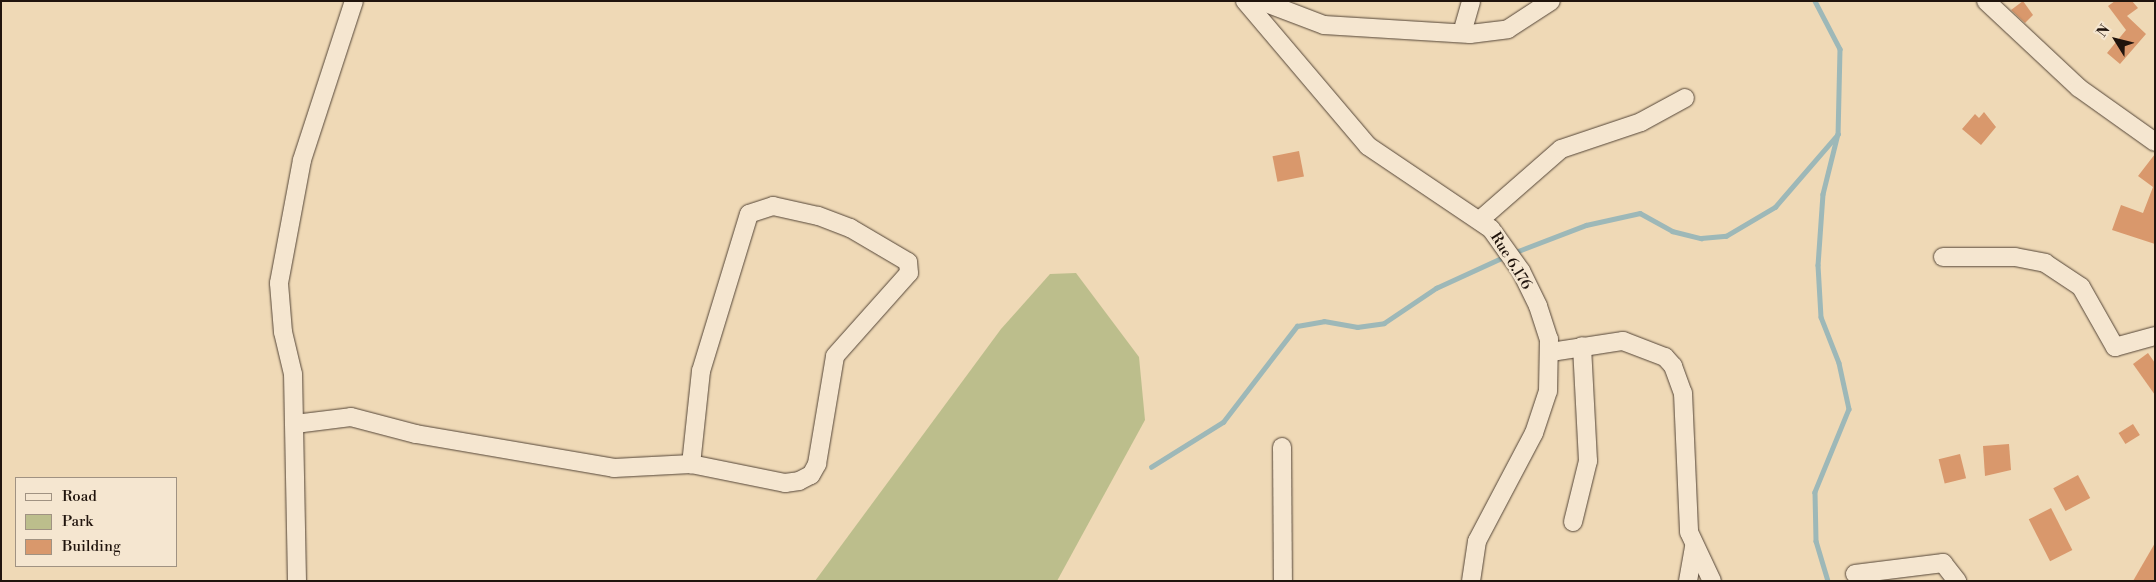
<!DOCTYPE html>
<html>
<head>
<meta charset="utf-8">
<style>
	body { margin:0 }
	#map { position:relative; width:2156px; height:582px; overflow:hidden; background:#efd9b6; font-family:"Libre Bodoni",serif }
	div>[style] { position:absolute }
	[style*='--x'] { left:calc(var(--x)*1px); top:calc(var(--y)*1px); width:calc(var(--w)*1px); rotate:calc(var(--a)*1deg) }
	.green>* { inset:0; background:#bcbe8c }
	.stream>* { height:4.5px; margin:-2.25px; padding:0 2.25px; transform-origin:2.25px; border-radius:2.25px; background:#9db8b8 }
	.building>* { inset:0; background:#d9986c; transform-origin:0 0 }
	.roads { filter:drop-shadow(0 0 1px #544537) drop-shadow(0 0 1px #544537) }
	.minor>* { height:18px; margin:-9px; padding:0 9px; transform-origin:9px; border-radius:9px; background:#f5e6d0 }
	span { translate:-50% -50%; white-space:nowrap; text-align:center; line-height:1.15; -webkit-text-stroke:5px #f5e6d0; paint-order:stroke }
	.street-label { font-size:15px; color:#20140d }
	.frame { position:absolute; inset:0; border:2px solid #20140d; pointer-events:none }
	.legend { position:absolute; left:15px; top:477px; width:162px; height:90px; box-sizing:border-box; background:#f5e6d0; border:1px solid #a09282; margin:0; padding:6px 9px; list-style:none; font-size:15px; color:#20140d }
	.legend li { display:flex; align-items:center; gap:10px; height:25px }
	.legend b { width:25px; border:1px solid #a09282 }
	.north { position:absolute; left:2091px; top:15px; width:50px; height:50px; -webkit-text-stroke:4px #f5e6d0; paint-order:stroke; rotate:306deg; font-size:14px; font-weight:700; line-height:20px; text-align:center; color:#20140d }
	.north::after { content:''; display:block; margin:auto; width:18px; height:22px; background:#20140d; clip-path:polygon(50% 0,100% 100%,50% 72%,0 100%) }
</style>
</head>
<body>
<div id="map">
	<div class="green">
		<i style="clip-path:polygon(1076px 273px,1139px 357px,1145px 420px,1057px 581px,815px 581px,1001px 329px,1050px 274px)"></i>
	</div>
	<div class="stream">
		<i style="--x:1815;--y:1;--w:54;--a:62.5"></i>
		<i style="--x:1840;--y:49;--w:85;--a:91.3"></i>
		<i style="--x:1838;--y:134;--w:62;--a:104"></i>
		<i style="--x:1823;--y:194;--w:71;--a:94"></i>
		<i style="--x:1818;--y:265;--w:52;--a:86.7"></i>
		<i style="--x:1821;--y:317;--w:49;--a:68.6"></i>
		<i style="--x:1839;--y:363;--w:47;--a:77.7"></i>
		<i style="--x:1849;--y:409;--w:90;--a:112.3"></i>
		<i style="--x:1815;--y:492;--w:49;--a:88.8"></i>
		<i style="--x:1816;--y:541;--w:42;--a:73.3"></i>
		<i style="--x:1513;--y:253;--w:78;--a:-21"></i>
		<i style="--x:1586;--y:225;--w:55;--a:-12.5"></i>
		<i style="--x:1640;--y:213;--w:37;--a:29"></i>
		<i style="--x:1672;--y:231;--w:30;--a:14"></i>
		<i style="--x:1701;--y:238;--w:25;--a:-5"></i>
		<i style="--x:1726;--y:236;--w:57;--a:-30.6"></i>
		<i style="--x:1775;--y:207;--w:96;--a:-49.2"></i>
		<i style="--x:1151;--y:467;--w:85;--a:-32"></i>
		<i style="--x:1223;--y:422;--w:121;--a:-52.4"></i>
		<i style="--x:1297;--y:326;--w:27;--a:-10"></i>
		<i style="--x:1324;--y:321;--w:34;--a:10"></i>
		<i style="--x:1357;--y:327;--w:27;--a:-8"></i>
		<i style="--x:1384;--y:323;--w:63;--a:-33.9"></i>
		<i style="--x:1436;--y:288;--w:77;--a:-24.6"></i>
	</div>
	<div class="building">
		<i style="clip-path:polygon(2023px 1px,2033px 15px,2025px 23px,2011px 10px)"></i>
		<i style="clip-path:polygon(2115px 1px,2132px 1px,2138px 8px,2127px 16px,2146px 34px,2120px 64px,2107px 53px,2126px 30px,2108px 6px)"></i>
		<i style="clip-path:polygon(1984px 112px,1996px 127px,1981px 145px,1962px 129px,1975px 114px,1979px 118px)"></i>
		<i style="left:1299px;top:151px;width:26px;height:27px;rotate:79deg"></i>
		<i style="clip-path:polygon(2155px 154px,2155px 244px,2112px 230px,2121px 205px,2143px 213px,2153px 187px,2138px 176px)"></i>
		<i style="clip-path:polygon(2148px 353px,2155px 363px,2155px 395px,2133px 364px)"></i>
		<i style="left:2133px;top:424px;width:13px;height:17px;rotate:58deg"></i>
		<i style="clip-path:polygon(2009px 444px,2011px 470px,1985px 476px,1983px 446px)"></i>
		<i style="left:1960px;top:454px;width:25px;height:22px;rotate:76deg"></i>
		<i style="left:2078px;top:475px;width:26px;height:28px;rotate:62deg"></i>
		<i style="left:2051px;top:508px;width:47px;height:25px;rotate:63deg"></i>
		<i style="clip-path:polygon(2155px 543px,2155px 581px,2133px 581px)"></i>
	</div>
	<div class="roads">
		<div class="minor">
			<i style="--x:1245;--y:1;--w:190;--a:49.7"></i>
			<i style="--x:1368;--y:146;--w:148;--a:34"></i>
			<i style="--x:1491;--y:229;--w:52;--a:54.5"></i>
			<i style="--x:1521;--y:271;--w:39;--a:64"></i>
			<i style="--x:1538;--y:306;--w:35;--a:72"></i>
			<i style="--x:1549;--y:339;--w:52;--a:91.1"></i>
			<i style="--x:1548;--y:391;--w:44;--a:108.4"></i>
			<i style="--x:1534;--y:433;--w:122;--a:117.8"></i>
			<i style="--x:1477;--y:541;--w:40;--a:98.5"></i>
			<i style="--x:1261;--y:1;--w:67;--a:20.9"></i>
			<i style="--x:1324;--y:25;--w:146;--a:3.5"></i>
			<i style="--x:1470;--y:34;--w:38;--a:-7"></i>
			<i style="--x:1508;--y:29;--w:51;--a:-33.1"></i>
			<i style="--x:1986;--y:1;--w:127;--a:43.1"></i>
			<i style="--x:2079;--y:88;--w:93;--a:35.4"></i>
			<i style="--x:1462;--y:33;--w:33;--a:-74"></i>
			<i style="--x:1481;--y:219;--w:106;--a:-41.2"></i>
			<i style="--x:1561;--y:149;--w:84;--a:-18.6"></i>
			<i style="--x:1641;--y:122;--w:50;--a:-28.6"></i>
			<i style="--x:1943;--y:257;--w:72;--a:0"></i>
			<i style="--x:2015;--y:257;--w:31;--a:11"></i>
			<i style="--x:2045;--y:263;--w:43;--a:33.7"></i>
			<i style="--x:2081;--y:287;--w:69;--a:60.5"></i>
			<i style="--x:2115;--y:347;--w:41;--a:-15.4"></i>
			<i style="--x:1551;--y:352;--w:73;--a:-8.7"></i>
			<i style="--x:1623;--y:341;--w:45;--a:20.9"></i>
			<i style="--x:1665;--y:357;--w:12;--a:48"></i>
			<i style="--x:1673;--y:366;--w:29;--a:70"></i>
			<i style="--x:1683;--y:393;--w:139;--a:87.5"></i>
			<i style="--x:1689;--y:532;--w:54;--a:64.9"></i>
			<i style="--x:295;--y:424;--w:56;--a:-7.1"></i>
			<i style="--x:351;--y:417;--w:67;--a:14.7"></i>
			<i style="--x:416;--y:434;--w:201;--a:9.7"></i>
			<i style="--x:614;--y:468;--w:77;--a:-3"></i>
			<i style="--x:691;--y:464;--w:96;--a:11.4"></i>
			<i style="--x:785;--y:483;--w:14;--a:-8"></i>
			<i style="--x:799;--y:481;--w:13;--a:-27"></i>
			<i style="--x:811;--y:475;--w:13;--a:-61"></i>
			<i style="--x:817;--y:464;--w:109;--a:-80.5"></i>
			<i style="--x:835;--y:356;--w:111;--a:-48.3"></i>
			<i style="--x:909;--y:273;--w:11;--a:-95"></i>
			<i style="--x:908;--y:262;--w:67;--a:-149.6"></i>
			<i style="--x:850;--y:228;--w:34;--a:-159"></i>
			<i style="--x:818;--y:216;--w:46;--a:-167.5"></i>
			<i style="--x:773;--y:206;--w:25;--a:162"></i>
			<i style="--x:749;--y:214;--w:164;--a:107"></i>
			<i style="--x:701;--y:371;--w:94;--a:96.1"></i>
			<i style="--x:1282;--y:447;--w:134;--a:89.6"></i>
			<i style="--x:1573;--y:522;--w:63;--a:-76.2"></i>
			<i style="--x:1588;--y:461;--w:115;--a:-93"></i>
			<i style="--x:1855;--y:574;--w:89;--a:-7.1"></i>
			<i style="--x:1943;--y:563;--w:23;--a:52"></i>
			<i style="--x:297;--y:581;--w:207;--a:-91.1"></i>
			<i style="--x:293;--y:374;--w:43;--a:-103.4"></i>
			<i style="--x:283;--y:332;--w:49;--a:-94.7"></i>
			<i style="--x:279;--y:283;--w:125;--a:-79.4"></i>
			<i style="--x:302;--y:160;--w:167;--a:-71.9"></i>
			<i style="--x:1688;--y:581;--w:36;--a:-80"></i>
		</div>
	</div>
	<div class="street-label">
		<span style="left:1511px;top:261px;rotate:58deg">Rue 6.176</span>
	</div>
	<div class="frame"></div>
	<ul class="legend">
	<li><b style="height:6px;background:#f5e6d0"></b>Road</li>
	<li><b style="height:14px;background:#bcbe8c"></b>Park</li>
	<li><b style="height:14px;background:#d9986c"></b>Building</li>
	</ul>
	<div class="north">N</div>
</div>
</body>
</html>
